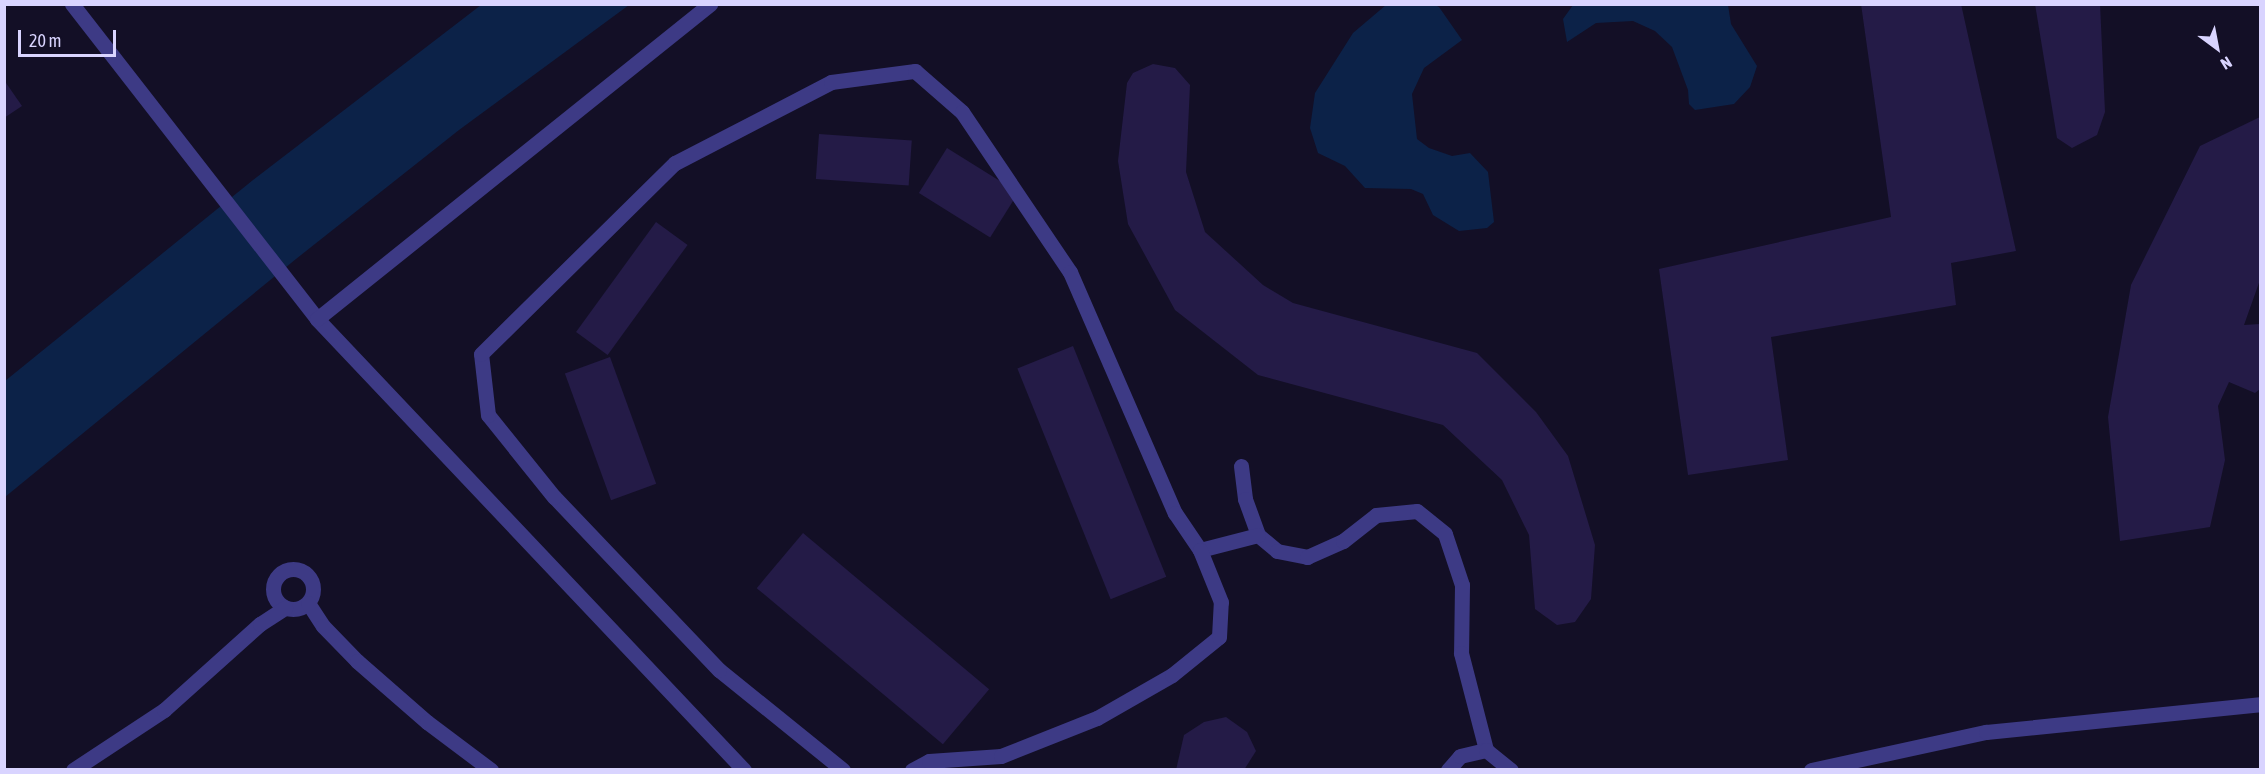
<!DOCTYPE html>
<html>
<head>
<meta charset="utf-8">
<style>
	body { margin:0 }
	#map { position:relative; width:2265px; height:774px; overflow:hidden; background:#130f26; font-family:"Asap Condensed",sans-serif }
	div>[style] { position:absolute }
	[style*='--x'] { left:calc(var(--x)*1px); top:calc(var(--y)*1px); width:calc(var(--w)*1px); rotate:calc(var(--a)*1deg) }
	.water>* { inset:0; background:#0c2248 }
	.building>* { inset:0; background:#241b47; transform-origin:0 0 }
	.minor>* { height:15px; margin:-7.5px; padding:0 7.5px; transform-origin:7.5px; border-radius:7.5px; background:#3d3a85 }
	.minor>.ring { margin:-7.5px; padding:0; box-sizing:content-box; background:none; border:15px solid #3d3a85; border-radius:50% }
	span { translate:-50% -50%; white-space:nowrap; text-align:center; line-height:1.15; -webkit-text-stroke:6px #130f26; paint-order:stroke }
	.frame { position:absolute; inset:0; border:6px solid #d9d4ff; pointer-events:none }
	.north { position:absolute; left:2187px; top:18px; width:60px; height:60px; -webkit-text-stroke:4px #130f26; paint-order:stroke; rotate:148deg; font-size:16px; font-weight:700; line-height:24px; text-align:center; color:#d9d4ff }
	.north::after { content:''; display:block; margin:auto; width:21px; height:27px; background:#d9d4ff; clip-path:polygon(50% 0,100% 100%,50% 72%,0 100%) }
	.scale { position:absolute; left:18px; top:30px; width:98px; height:27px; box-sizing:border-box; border:3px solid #d9d4ff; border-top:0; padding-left:8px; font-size:18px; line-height:21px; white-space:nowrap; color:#d9d4ff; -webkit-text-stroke:4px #130f26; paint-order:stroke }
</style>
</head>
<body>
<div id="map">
	<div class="water">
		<i style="clip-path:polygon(1433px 4px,1439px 7px,1462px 40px,1424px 68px,1412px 94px,1417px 139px,1429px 148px,1452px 156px,1470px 153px,1488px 172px,1494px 222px,1487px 228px,1459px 231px,1433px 215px,1423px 194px,1411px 189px,1365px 188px,1345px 166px,1318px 153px,1310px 128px,1315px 93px,1353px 33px,1386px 5px)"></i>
		<i style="clip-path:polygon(481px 5px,629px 5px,459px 130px,296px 259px,5px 497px,5px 381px,253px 180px)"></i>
		<i style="clip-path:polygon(1573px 5px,1728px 5px,1731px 24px,1757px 66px,1750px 87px,1734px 104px,1695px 110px,1689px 104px,1688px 90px,1672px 47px,1655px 31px,1633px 21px,1596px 23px,1567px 42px,1563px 19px)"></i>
	</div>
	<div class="building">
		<i style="clip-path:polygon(1861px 4px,1961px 4px,2016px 251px,1951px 263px,1956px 305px,1771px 337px,1788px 460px,1688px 475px,1659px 269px,1891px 217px)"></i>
		<i style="clip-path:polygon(2035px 4px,2100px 4px,2105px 112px,2097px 135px,2072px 148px,2057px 138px)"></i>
		<i style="clip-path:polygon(1153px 64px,1175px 68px,1190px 85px,1186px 172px,1205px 232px,1263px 285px,1293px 303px,1477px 353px,1536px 412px,1568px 456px,1595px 545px,1591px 599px,1575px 622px,1557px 625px,1535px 609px,1529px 535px,1502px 480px,1443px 425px,1258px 375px,1175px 310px,1128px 224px,1118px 161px,1127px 83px,1133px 73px)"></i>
		<i style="clip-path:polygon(4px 80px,22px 106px,4px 118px)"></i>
		<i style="clip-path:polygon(2260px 117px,2260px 280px,2244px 325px,2260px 324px,2260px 389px,2255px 393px,2229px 382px,2218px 406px,2225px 460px,2210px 527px,2120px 541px,2108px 417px,2131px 285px,2200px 146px)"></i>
		<i style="left:819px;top:134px;width:93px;height:45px;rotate:4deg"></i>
		<i style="left:947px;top:148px;width:84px;height:53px;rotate:32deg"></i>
		<i style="left:656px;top:222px;width:39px;height:136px;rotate:36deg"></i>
		<i style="left:1073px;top:346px;width:249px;height:60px;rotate:68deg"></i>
		<i style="left:610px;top:357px;width:135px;height:48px;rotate:70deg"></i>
		<i style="left:803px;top:533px;width:243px;height:72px;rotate:40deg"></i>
		<i style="clip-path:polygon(1226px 717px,1247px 732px,1256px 751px,1244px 770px,1176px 770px,1184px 735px,1204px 722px)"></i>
	</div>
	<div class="minor">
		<i style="--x:72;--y:4;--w:399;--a:52.1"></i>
		<i style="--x:317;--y:319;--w:621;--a:46.57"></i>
		<i style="--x:317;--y:319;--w:504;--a:-38.71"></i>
		<i style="--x:1241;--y:466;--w:33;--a:83"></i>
		<i style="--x:1245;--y:499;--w:38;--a:70"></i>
		<i style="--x:1258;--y:535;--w:25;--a:40"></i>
		<i style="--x:1277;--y:551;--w:31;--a:11"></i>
		<i style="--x:1307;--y:557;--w:39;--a:-24"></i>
		<i style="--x:1343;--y:541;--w:42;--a:-38.2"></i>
		<i style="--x:1376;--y:515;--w:41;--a:-5.6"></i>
		<i style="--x:1417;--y:511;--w:36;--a:39"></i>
		<i style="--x:1445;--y:534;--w:54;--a:71.6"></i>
		<i style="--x:1462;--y:585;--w:68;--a:90.8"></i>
		<i style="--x:1461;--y:653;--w:100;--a:75.5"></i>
		<i class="ring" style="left:273px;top:569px;width:25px;height:25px"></i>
		<i style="--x:308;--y:603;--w:27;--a:57"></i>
		<i style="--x:323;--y:626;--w:49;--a:45.8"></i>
		<i style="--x:357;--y:661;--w:93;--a:41.1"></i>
		<i style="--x:427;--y:722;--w:80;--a:36.9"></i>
		<i style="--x:73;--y:770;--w:109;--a:-33.4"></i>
		<i style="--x:164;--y:710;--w:129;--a:-41.9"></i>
		<i style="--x:260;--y:624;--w:30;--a:-33"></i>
		<i style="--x:843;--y:770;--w:159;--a:-141.1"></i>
		<i style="--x:719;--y:670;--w:239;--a:-133.6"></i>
		<i style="--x:554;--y:497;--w:105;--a:-128.8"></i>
		<i style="--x:488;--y:415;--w:61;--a:-96.5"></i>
		<i style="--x:481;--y:354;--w:272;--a:-44.6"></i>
		<i style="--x:675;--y:163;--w:176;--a:-27.4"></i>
		<i style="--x:831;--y:82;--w:85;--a:-7.5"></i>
		<i style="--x:915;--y:71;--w:62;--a:41.1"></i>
		<i style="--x:962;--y:112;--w:193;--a:56"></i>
		<i style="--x:1070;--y:272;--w:263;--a:66.5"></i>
		<i style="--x:1175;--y:513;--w:45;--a:56"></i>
		<i style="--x:1200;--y:550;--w:60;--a:-14.5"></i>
		<i style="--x:912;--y:770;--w:19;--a:-28"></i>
		<i style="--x:929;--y:761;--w:72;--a:-4"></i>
		<i style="--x:1001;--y:756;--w:103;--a:-21.6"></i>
		<i style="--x:1097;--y:718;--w:86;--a:-29.8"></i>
		<i style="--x:1172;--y:675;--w:60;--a:-39"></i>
		<i style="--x:1219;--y:637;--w:35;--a:-87"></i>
		<i style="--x:1221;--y:602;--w:56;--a:-112"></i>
		<i style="--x:1448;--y:770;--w:18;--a:-49"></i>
		<i style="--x:1460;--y:756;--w:27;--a:-13"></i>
		<i style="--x:1486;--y:750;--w:32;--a:39"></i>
		<i style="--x:1811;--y:770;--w:179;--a:-12.3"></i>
		<i style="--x:1986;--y:732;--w:275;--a:-5.8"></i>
	</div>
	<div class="frame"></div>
	<div class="north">N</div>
	<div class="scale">20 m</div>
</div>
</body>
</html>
